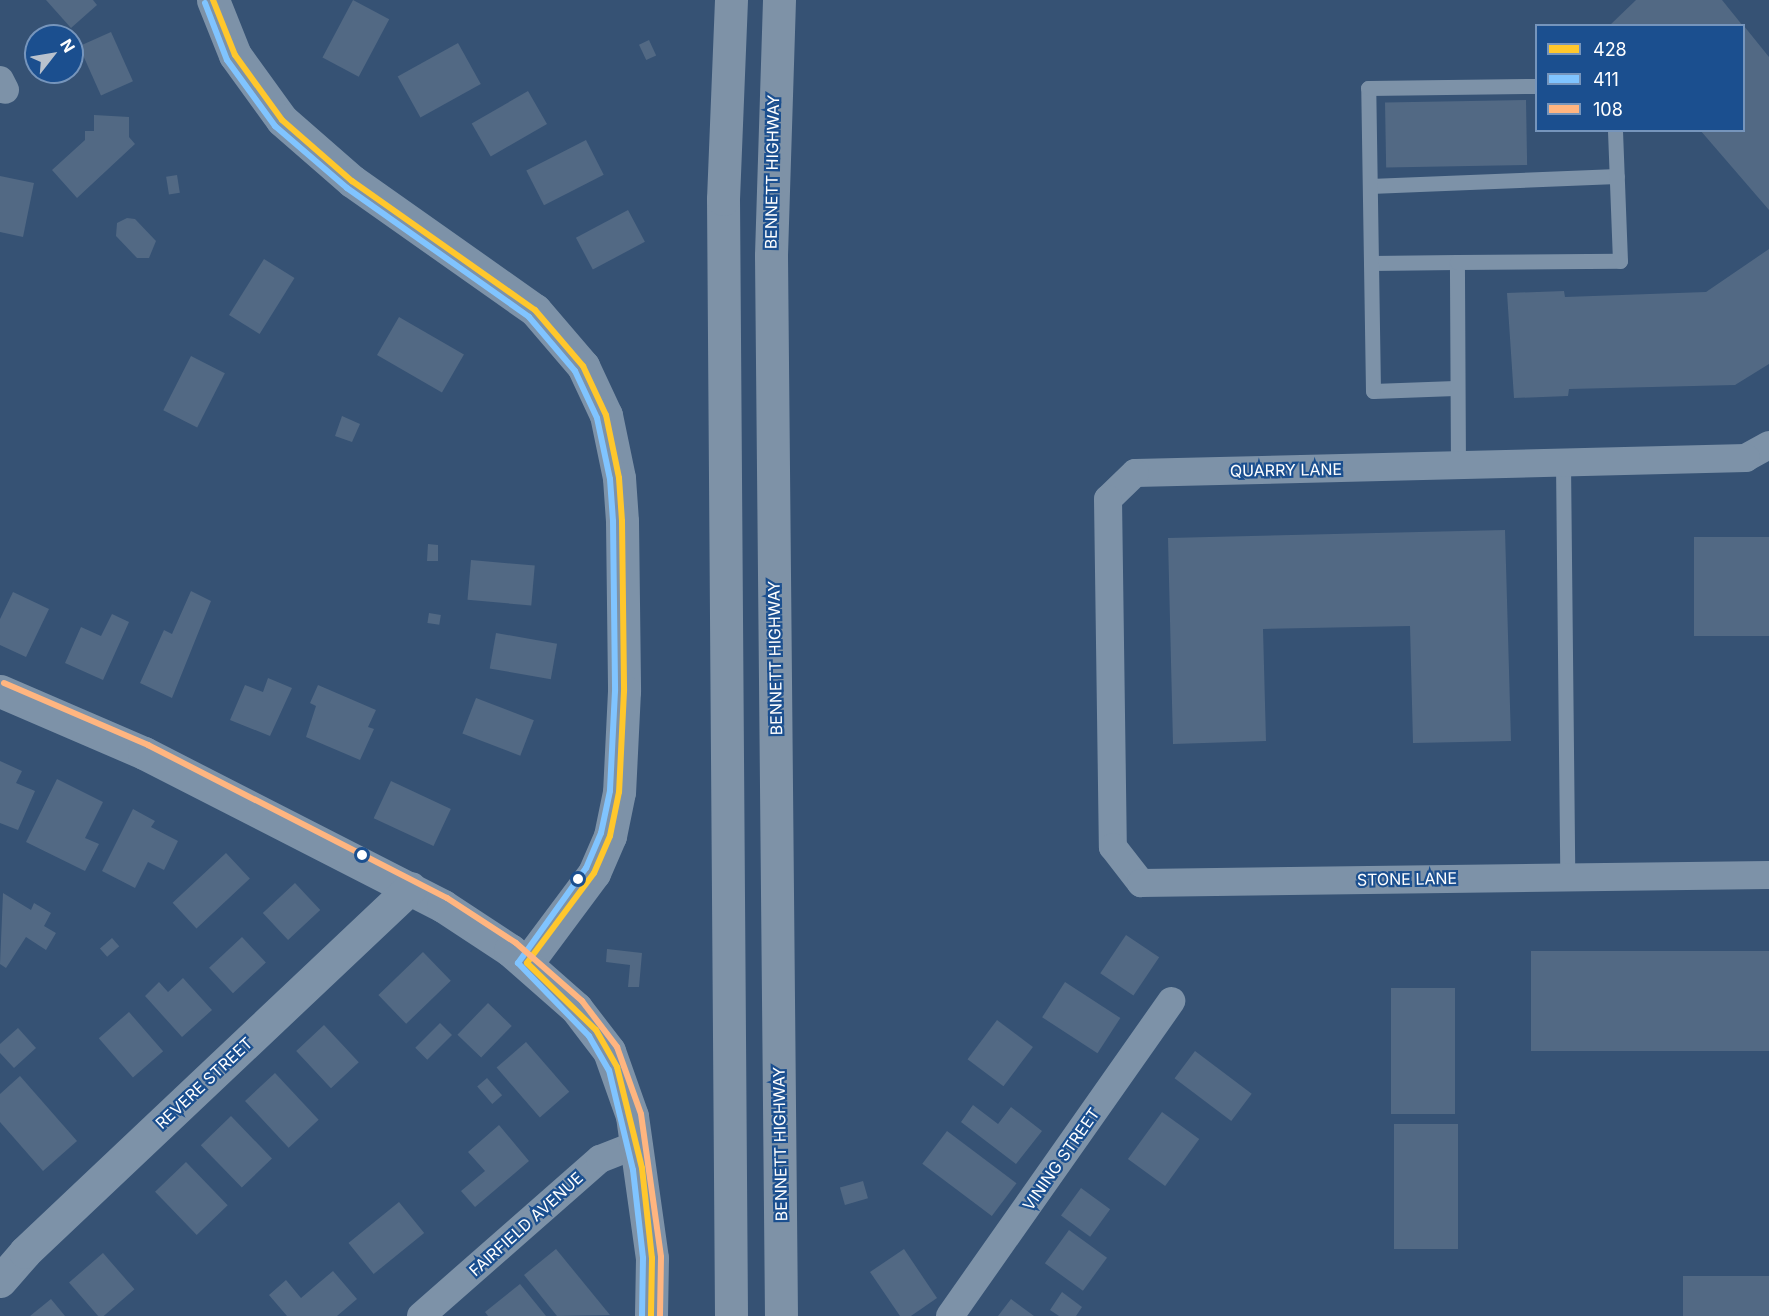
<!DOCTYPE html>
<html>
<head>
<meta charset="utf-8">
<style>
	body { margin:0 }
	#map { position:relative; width:1769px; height:1316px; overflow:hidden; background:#365274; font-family:Inter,sans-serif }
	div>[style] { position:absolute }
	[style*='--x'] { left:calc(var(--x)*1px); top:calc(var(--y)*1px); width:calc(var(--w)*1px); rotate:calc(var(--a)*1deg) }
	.building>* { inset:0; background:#526984; transform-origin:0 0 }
	.service>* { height:15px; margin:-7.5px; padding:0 7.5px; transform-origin:7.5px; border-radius:7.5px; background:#7d92a8 }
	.minor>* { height:28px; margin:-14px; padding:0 14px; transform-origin:14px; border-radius:14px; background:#7d92a8 }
	.tertiary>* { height:33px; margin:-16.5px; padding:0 16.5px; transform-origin:16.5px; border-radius:16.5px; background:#7d92a8 }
	.motorway>* { height:33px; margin:-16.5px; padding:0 16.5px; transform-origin:16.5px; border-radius:16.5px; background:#7e92a7 }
	.bus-1>* { height:6px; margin:-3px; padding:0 3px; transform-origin:3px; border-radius:3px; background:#ffc72c }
	.bus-2>* { height:6px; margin:-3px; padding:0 3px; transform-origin:3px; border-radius:3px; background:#80c4ff }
	.bus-3>* { height:6px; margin:-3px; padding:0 3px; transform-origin:3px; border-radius:3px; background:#ffb580 }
	.dots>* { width:16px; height:16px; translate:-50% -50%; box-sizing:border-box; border:3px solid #1b4f8f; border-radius:50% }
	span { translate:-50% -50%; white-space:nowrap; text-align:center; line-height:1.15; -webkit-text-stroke:4.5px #1b4f8f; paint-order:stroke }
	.street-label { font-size:16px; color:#fff }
	.legend { position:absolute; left:1535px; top:24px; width:210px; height:108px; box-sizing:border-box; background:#1b4f8f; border:2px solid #7695bc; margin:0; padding:8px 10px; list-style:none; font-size:18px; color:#fff }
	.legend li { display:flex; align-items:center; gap:12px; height:30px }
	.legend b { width:30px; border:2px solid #7695bc }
	.north { position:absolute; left:24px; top:24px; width:60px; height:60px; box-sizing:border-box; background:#1b4f8f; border:2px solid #7695bc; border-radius:50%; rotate:59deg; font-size:16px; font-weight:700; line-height:24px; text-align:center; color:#fff }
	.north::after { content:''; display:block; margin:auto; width:21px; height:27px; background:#b9c2ce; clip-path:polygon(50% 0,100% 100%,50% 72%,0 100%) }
</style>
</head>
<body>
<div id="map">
	<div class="building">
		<i style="clip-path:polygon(46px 0,93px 0,97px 5px,71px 28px)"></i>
		<i style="left:353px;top:0;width:41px;height:65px;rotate:28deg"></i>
		<i style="clip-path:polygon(1636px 0,1722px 0,1743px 26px,1609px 26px)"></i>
		<i style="clip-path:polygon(1744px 26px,1769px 57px,1769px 210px,1700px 130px,1744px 130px)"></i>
		<i style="left:111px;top:32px;width:54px;height:35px;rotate:66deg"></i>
		<i style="left:649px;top:40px;width:17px;height:11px;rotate:65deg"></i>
		<i style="left:458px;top:43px;width:47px;height:69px;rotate:61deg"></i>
		<i style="left:528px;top:91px;width:38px;height:65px;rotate:60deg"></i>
		<i style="left:1526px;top:100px;width:65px;height:141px;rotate:89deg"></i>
		<i style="clip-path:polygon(94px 115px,129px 117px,129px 137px,135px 144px,77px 198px,52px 170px,85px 140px,85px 131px,94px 131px)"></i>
		<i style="left:586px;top:140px;width:39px;height:67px;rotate:63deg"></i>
		<i style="left:177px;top:175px;width:18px;height:11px;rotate:81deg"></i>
		<i style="clip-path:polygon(0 176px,34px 183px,23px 237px,0 232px)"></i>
		<i style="left:628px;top:210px;width:36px;height:59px;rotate:62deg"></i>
		<i style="clip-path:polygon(127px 218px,135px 219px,156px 241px,149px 258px,137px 258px,116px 236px,117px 223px)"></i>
		<i style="clip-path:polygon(1769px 249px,1769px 364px,1735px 385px,1569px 389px,1568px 396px,1514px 398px,1507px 293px,1564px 291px,1565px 297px,1706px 292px)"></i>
		<i style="left:264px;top:259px;width:36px;height:66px;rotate:32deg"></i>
		<i style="left:399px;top:317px;width:75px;height:44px;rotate:30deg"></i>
		<i style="left:191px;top:356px;width:38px;height:61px;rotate:27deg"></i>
		<i style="clip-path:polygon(342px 416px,360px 424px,352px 442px,335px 436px)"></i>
		<i style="clip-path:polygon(1505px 530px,1511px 741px,1413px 743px,1410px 626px,1263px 629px,1266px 741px,1173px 744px,1168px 538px)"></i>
		<i style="left:1769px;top:537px;width:99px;height:75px;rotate:90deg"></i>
		<i style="clip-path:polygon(428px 544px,438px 545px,438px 561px,427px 561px)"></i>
		<i style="left:471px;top:560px;width:64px;height:40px;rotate:5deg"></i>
		<i style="clip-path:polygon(191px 591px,211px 601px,172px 698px,140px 683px,164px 630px,172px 634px)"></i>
		<i style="clip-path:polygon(13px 592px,49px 609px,26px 657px,0 645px,0 619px)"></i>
		<i style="left:429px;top:613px;width:12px;height:10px;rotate:9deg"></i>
		<i style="clip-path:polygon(112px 614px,129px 622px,103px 680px,65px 663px,81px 627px,101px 636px)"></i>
		<i style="left:496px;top:633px;width:62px;height:36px;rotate:10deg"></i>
		<i style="clip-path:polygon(268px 678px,292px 688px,270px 736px,230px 720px,245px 685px,263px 692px)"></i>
		<i style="clip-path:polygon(318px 685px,376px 710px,368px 727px,374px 729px,360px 760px,306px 737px,316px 706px,310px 703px)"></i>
		<i style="left:476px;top:698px;width:62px;height:38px;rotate:21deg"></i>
		<i style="clip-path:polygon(0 761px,22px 771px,16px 783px,35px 791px,18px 830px,0 823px)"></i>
		<i style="clip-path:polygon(57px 779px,103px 802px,85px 838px,99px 844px,85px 871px,26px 842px)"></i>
		<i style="left:391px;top:781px;width:66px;height:41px;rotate:25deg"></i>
		<i style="clip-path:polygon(133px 809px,155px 821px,151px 827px,178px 841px,164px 870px,148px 862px,135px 888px,102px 871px)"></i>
		<i style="left:226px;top:853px;width:35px;height:73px;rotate:47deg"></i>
		<i style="left:295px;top:883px;width:37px;height:44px;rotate:47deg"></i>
		<i style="clip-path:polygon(3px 893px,31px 910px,34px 903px,51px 913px,44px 926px,56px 933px,46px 950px,26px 937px,6px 968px,0 964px)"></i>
		<i style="left:1126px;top:935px;width:40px;height:46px;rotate:34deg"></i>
		<i style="left:242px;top:937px;width:35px;height:45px;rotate:47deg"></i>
		<i style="left:112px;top:938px;width:11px;height:16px;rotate:49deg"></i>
		<i style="clip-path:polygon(607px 949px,642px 953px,639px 987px,628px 987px,630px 965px,606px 962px)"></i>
		<i style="left:1769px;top:951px;width:100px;height:238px;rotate:90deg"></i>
		<i style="left:423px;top:952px;width:40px;height:62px;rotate:46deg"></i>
		<i style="clip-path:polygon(183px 978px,212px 1010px,182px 1037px,145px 996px,159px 982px,168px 992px)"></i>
		<i style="left:1065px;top:982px;width:66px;height:42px;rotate:33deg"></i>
		<i style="left:1391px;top:988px;width:64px;height:126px"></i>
		<i style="left:488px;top:1003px;width:33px;height:44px;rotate:44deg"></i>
		<i style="left:129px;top:1012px;width:52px;height:40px;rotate:49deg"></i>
		<i style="left:997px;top:1020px;width:45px;height:49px;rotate:37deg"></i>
		<i style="left:440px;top:1023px;width:17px;height:35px;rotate:45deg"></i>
		<i style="left:324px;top:1025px;width:51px;height:38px;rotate:47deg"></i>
		<i style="clip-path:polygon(18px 1028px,36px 1048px,14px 1068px,0 1053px,0 1044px)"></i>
		<i style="left:526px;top:1042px;width:66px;height:39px;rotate:49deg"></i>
		<i style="left:1195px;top:1051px;width:71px;height:34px;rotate:37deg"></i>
		<i style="left:275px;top:1073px;width:64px;height:41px;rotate:47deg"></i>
		<i style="clip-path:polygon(20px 1076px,77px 1141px,43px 1171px,0 1122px,0 1094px)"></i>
		<i style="left:487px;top:1078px;width:23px;height:13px;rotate:49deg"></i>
		<i style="clip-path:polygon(973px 1105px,998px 1124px,1011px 1107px,1042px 1131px,1016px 1164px,961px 1122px)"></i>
		<i style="left:1162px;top:1112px;width:46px;height:58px;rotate:36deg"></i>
		<i style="left:231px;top:1116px;width:59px;height:42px;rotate:46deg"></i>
		<i style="left:1394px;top:1124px;width:64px;height:125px"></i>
		<i style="clip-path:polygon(499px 1125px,529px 1161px,475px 1207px,461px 1191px,485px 1171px,468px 1152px)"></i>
		<i style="left:947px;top:1131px;width:87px;height:41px;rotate:37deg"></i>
		<i style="left:186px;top:1162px;width:60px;height:43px;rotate:46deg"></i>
		<i style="left:863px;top:1181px;width:18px;height:24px;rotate:74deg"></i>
		<i style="left:1081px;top:1188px;width:36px;height:34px;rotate:36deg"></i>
		<i style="left:399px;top:1202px;width:40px;height:65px;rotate:51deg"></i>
		<i style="left:1069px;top:1230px;width:47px;height:41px;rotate:36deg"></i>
		<i style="clip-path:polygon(556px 1249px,610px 1315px,557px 1316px,524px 1275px)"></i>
		<i style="clip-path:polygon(904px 1249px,937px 1298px,911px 1316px,900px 1316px,870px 1272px)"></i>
		<i style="left:103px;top:1253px;width:48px;height:45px;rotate:49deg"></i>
		<i style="clip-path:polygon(333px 1271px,357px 1299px,337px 1316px,287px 1316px,269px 1295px,286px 1280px,301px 1298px)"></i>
		<i style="left:1769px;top:1276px;width:40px;height:86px;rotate:90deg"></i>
		<i style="clip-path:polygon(520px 1284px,546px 1316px,488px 1316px,485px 1312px)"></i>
		<i style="clip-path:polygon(1062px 1292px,1082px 1307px,1076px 1316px,1059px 1316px,1050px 1310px)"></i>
		<i style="clip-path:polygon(51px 1299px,65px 1316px,30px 1316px)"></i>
		<i style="clip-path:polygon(1011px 1299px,1034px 1316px,998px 1316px)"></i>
	</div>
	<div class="service">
		<i style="--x:1370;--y:186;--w:247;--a:-2.3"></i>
		<i style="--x:1371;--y:263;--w:86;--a:-0.7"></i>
		<i style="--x:1455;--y:388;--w:82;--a:177.9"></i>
		<i style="--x:1373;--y:391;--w:303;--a:-90.9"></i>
		<i style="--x:1368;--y:88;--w:168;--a:-0.7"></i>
		<i style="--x:1563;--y:463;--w:414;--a:89.4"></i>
		<i style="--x:1458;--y:468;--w:206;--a:-90.3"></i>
		<i style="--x:1457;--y:262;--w:163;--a:-0.4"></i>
		<i style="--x:1620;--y:261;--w:131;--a:-92.2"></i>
	</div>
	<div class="minor">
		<i style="--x:0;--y:80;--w:11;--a:63"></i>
		<i style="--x:1769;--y:445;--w:26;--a:151"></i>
		<i style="--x:1746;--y:458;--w:611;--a:178.59"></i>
		<i style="--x:1135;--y:473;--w:37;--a:136"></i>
		<i style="--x:1108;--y:499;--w:348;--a:89.2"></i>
		<i style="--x:1113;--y:847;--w:46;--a:52.1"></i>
		<i style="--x:1141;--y:883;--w:628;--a:-0.73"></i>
		<i style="--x:421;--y:1316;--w:238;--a:-41.3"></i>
		<i style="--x:600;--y:1159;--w:41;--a:-21.5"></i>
		<i style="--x:950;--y:1316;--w:385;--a:-54.9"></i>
	</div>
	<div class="tertiary">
		<i style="--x:213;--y:0;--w:59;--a:68.2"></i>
		<i style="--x:235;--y:55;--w:80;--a:54.1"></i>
		<i style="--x:282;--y:120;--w:93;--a:41.1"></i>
		<i style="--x:352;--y:181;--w:224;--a:35.2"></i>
		<i style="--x:535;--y:310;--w:74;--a:49.4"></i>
		<i style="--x:583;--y:366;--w:54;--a:64.9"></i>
		<i style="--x:606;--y:415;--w:64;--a:78.3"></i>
		<i style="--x:619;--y:478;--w:43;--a:86"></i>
		<i style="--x:622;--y:521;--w:170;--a:89.3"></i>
		<i style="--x:624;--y:691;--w:101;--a:92.8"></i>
		<i style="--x:619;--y:792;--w:45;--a:101.6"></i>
		<i style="--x:610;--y:836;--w:40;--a:113.4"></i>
		<i style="--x:594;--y:873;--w:112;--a:126.7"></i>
		<i style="--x:0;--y:691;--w:157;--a:23.3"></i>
		<i style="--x:144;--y:753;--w:336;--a:27.1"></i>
		<i style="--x:443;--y:906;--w:80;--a:33.3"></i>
		<i style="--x:510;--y:950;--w:88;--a:41.3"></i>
		<i style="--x:576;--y:1008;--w:54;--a:52.5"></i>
		<i style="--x:609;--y:1051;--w:69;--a:70.5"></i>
		<i style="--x:632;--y:1116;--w:143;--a:82"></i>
		<i style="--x:652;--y:1258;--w:58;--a:91"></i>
		<i style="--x:0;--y:1281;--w:38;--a:-49"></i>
		<i style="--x:25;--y:1252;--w:530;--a:-43.39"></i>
	</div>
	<div class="motorway">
		<i style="--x:779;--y:0;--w:256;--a:91.8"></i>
		<i style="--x:771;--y:256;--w:1060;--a:89.46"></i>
		<i style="--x:731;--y:1316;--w:1117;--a:-90.41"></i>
		<i style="--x:723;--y:199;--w:199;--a:-87.7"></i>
	</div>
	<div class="bus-1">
		<i style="--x:213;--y:0;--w:59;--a:68.2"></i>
		<i style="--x:235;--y:55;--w:80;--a:54.1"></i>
		<i style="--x:282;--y:120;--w:93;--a:41.1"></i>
		<i style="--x:352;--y:181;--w:224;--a:35.2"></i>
		<i style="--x:535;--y:310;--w:74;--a:49.4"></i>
		<i style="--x:583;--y:366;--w:54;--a:64.9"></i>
		<i style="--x:606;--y:415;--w:64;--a:78.3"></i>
		<i style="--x:619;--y:478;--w:43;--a:86"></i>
		<i style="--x:622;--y:521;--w:170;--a:89.3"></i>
		<i style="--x:624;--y:691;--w:101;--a:92.8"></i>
		<i style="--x:619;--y:792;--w:45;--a:101.6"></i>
		<i style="--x:610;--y:836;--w:40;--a:113.4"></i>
		<i style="--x:594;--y:873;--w:112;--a:126.7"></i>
		<i style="--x:527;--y:963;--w:96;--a:44.2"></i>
		<i style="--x:596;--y:1030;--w:43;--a:60.4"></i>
		<i style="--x:617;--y:1067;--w:104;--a:76.1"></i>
		<i style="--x:642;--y:1168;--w:91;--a:83.7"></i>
		<i style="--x:652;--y:1258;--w:58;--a:91"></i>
	</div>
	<div class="bus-2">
		<i style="--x:205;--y:3;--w:61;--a:68.9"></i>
		<i style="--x:227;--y:60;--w:82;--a:54"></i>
		<i style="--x:275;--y:126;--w:95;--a:40.7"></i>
		<i style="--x:347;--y:188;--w:223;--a:35.3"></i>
		<i style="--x:529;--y:317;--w:71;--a:49.6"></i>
		<i style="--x:575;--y:371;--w:52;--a:64.9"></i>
		<i style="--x:597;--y:418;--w:62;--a:78"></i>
		<i style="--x:610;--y:479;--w:42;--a:85.9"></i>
		<i style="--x:613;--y:521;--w:170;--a:89.3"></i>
		<i style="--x:615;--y:691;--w:100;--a:92.9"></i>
		<i style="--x:610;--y:791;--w:43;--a:102.1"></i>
		<i style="--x:601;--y:833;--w:38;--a:113"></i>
		<i style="--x:586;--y:868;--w:117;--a:125.6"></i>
		<i style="--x:518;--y:963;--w:102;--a:45.8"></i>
		<i style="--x:589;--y:1036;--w:39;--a:60"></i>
		<i style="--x:609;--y:1070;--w:103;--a:76.5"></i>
		<i style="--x:633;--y:1170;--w:89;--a:83.5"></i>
		<i style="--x:643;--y:1258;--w:58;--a:91"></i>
	</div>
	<div class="bus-3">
		<i style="--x:4;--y:683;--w:157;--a:23.3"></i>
		<i style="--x:148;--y:745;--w:336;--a:27.1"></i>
		<i style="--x:447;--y:898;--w:82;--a:33.1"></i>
		<i style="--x:516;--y:943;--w:88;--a:41.3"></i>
		<i style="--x:582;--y:1001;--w:58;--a:52.7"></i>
		<i style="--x:617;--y:1047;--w:71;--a:70.3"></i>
		<i style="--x:641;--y:1114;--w:144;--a:82"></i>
		<i style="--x:661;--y:1257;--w:59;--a:91"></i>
	</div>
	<div class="dots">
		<i style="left:362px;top:855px;background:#fff"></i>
		<i style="left:578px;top:879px;background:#fff"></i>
	</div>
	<div class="street-label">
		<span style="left:772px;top:172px;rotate:-89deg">BENNETT HIGHWAY</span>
		<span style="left:1286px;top:470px;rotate:-1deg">QUARRY LANE</span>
		<span style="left:775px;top:658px;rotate:-91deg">BENNETT HIGHWAY</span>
		<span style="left:1407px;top:879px;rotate:-1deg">STONE LANE</span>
		<span style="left:204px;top:1083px;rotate:-43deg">REVERE STREET</span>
		<span style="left:780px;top:1144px;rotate:-91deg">BENNETT HIGHWAY</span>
		<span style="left:1061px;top:1159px;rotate:-55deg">VINING STREET</span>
		<span style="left:526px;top:1224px;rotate:-42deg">FAIRFIELD AVENUE</span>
	</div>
	<ul class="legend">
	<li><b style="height:8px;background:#ffc72c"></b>428</li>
	<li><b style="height:8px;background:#80c4ff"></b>411</li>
	<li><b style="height:8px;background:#ffb580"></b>108</li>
	</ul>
	<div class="north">N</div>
</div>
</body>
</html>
